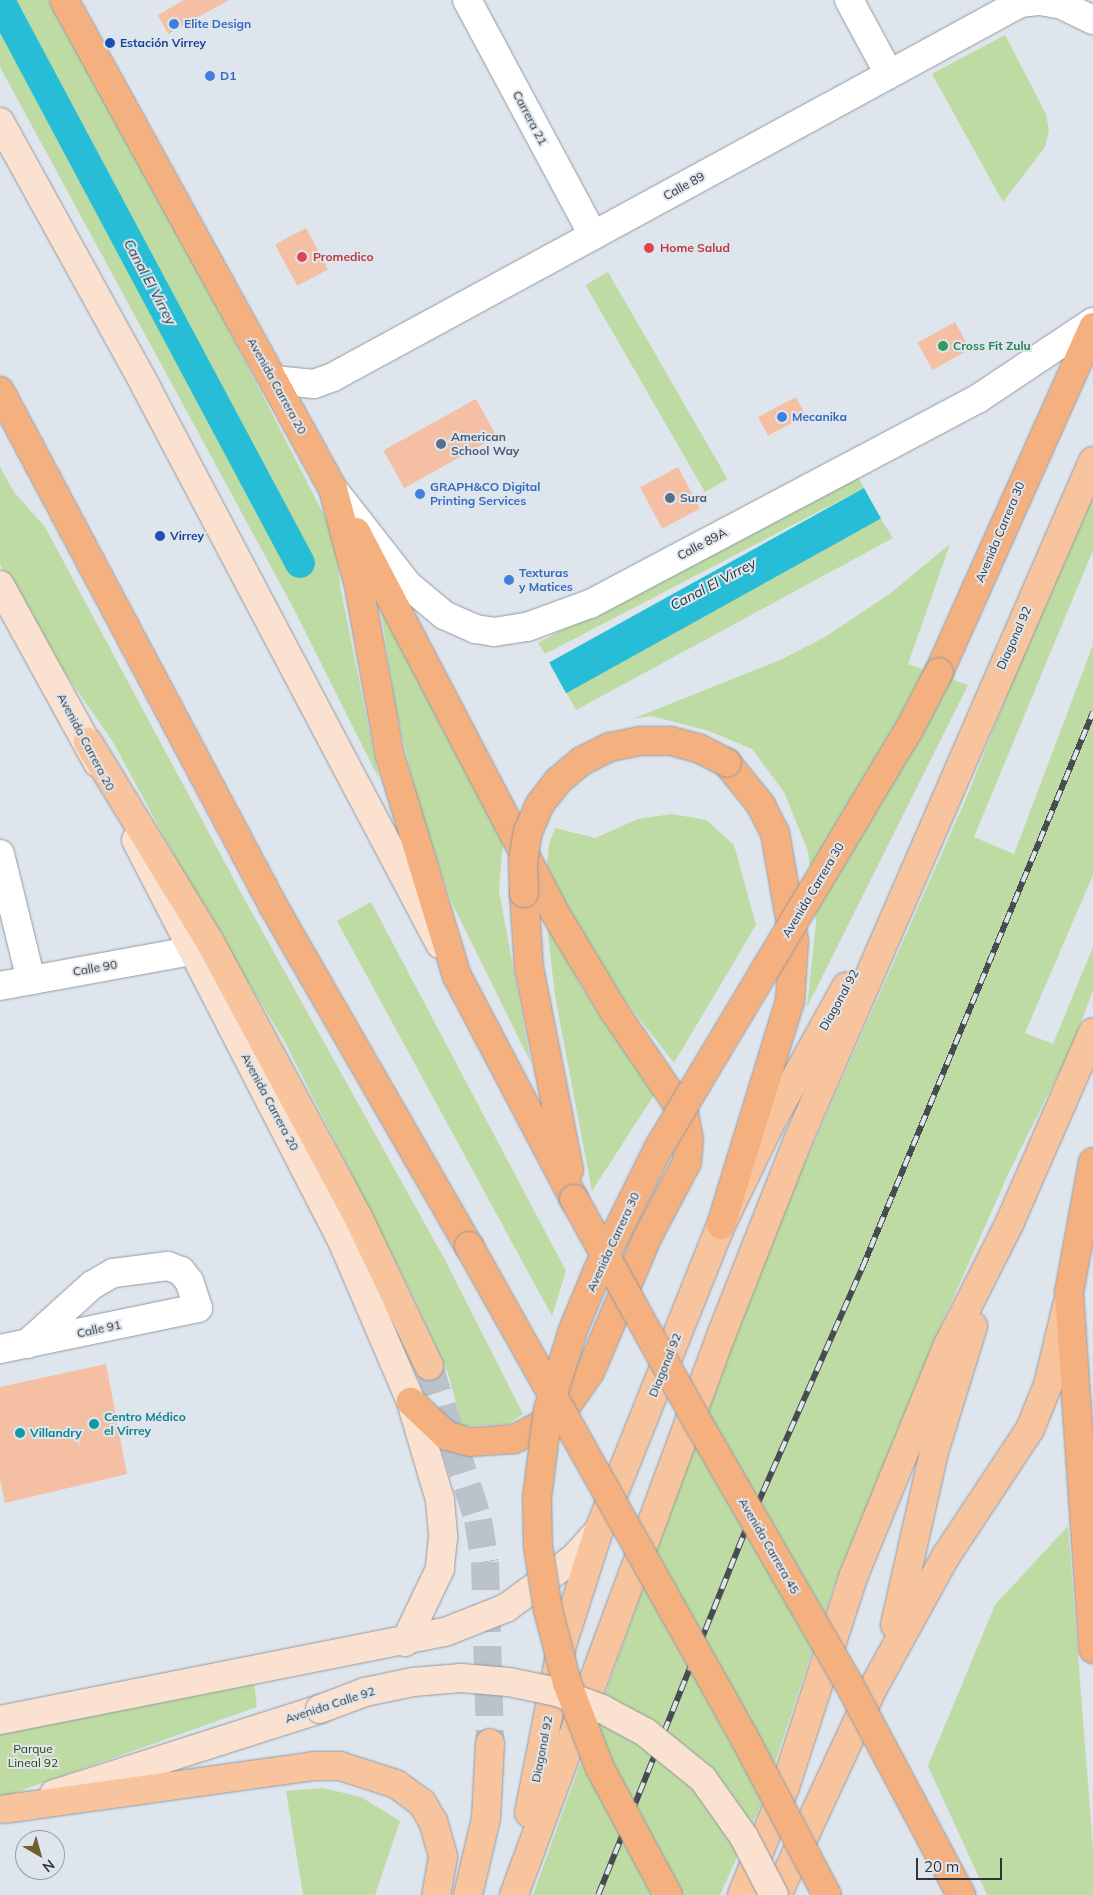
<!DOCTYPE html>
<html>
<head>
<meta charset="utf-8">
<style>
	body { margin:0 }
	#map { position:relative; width:1093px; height:1895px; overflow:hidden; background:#dee5ed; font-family:Mulish,sans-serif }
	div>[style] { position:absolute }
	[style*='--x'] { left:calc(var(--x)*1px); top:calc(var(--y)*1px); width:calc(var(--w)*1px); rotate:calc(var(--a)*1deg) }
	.green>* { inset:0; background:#bddba3; transform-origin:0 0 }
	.water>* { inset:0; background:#27bdd6; transform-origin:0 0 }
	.canal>* { height:30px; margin:-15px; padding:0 15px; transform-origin:15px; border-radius:15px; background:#27bdd6 }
	.building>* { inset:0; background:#f5bfa3; transform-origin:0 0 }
	.primary-tunnel>* { height:28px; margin-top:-14px; transform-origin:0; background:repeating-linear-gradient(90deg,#bbc2c9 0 28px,transparent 0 42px) }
	.roads { filter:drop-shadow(0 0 1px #9399a1) drop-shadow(0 0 1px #9399a1) }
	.minor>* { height:28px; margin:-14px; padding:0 14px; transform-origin:14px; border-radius:14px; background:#fff }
	.tertiary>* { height:28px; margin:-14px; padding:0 14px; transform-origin:14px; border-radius:14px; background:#fff }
	.secondary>* { height:28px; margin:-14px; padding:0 14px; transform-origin:14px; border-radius:14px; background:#fbe1cf }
	.primary>* { height:28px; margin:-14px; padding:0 14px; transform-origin:14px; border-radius:14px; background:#f7c49e }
	.trunk>* { height:28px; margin:-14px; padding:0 14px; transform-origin:14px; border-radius:14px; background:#f4b07e }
	.rail>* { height:5.5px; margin-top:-2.75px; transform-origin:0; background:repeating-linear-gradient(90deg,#dee5ed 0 11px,#484b4f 0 22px); box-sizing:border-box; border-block:1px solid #484b4f }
	.bridges { filter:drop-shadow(0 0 1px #9399a1) drop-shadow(0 0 1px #9399a1) }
	.secondary-bridge>* { height:28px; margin:-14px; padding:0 14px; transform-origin:14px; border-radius:14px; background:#fbe1cf }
	.trunk-bridge>* { height:28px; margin:-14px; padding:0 14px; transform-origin:14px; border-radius:14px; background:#f4b07e }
	.dots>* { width:14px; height:14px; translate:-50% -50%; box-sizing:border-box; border:2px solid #dee5ed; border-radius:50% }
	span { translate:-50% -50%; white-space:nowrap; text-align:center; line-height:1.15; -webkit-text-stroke:4px #dee5ed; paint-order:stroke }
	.shop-label { font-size:12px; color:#366cbe; font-weight:700 }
	.left { translate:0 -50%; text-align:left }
	.transit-label { font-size:12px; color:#164399; font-weight:700 }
	.street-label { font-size:12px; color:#313437 }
	.health-label { font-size:12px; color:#be3a42; font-weight:700 }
	.leisure-label { font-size:12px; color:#27864d; font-weight:700 }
	.service-label { font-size:12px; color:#4e5e75; font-weight:700 }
	.culture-label { font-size:12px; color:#0d838f; font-weight:700 }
	.park-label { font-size:12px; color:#2c4609 }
	.water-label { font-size:14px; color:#1b3237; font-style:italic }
	.north { position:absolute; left:15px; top:1830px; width:50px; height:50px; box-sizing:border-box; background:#dee5ed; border:1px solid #999ea4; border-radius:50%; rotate:142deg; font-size:14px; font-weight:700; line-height:20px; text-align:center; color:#313437 }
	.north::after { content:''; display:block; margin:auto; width:18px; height:22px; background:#715f2e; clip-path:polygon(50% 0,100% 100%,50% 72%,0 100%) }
	.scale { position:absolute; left:916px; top:1858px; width:86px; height:22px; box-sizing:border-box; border:2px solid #313437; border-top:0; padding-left:6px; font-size:15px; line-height:18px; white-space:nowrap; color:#313437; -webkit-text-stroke:4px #dee5ed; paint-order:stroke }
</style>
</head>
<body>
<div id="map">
	<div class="green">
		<i style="clip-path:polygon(0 0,48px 0,200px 273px,329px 525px,337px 551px,340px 586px,379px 779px,295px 611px,0 67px)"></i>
		<i style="clip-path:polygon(1005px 35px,1046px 114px,1049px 131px,1045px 147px,1003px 202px,932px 74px)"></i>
		<i style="left:608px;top:272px;width:239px;height:26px;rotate:60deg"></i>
		<i style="clip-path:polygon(0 467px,14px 492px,45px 527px,246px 902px,444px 1258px,523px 1414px,508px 1424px,462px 1426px,448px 1373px,415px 1300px,285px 1042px,205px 912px,113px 742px,47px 647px,0 564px)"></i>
		<i style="clip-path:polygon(855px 471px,864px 488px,545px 654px,538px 643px)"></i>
		<i style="clip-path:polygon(1093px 497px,1093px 550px,974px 837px,1014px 854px,1093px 645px,1093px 875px,1025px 1033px,1053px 1044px,1093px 947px,1093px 990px,1071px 1049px,1010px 1170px,939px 1330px,835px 1583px,762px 1802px,720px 1895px,533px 1895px,732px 1341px,784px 1210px,966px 799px,1022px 658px)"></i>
		<i style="clip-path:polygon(881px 519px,893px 538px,576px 710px,562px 685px)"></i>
		<i style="clip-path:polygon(950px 544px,908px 664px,968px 685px,807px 1007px,816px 922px,808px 851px,784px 792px,752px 749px,709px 731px,651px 716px,632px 719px,780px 660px,825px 637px,891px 593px)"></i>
		<i style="clip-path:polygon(379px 598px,503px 840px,499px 891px,531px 1063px,451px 901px,419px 807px,396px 709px)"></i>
		<i style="clip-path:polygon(672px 814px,706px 820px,734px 845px,756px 925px,674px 1063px,624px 999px,546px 875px,549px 844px,555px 828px,595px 838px,638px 819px)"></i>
		<i style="clip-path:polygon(371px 902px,566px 1271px,552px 1316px,337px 921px)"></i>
		<i style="clip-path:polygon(546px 916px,582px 989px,654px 1095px,592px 1191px,555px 996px)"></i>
		<i style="clip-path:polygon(1068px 1526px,1093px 1849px,1093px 1895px,987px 1895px,928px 1766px,995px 1605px)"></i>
		<i style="clip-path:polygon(254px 1683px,257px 1707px,0 1798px,0 1733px)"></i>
		<i style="clip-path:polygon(323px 1788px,361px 1797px,400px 1821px,375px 1895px,303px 1895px,286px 1791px)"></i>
	</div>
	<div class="water">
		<i style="left:864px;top:488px;width:35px;height:360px;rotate:61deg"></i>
	</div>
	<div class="canal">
		<i style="--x:0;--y:1;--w:637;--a:61.91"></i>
	</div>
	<div class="building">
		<i style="clip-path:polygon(184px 0,229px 0,168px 34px,158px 15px)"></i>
		<i style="left:306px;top:228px;width:47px;height:35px;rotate:62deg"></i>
		<i style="left:955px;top:322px;width:31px;height:43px;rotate:61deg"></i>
		<i style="left:796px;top:397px;width:21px;height:43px;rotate:62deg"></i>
		<i style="left:476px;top:399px;width:43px;height:106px;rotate:61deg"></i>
		<i style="left:678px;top:467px;width:47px;height:43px;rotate:62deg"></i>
		<i style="clip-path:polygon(106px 1364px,127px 1474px,5px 1503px,0 1479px,0 1387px)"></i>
	</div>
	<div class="primary-tunnel">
		<i style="--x:429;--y:1366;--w:162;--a:72.3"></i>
		<i style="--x:478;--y:1520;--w:43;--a:80.5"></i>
		<i style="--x:485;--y:1562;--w:181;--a:88.4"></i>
	</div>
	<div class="roads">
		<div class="minor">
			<i style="--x:467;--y:0;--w:267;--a:61.8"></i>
			<i style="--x:849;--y:0;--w:84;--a:61.6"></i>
			<i style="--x:274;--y:380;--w:40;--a:5.7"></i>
			<i style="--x:314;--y:384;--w:20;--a:-20"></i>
			<i style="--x:333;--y:377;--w:782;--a:-28.56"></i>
			<i style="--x:1020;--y:3;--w:20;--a:-6"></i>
			<i style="--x:1040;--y:1;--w:22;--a:10"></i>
			<i style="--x:1062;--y:5;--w:34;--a:26"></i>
			<i style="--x:333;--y:489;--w:122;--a:52"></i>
			<i style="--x:408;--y:585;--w:47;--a:39.8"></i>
			<i style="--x:444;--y:615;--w:35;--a:24"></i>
			<i style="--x:476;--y:629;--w:18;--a:9"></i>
			<i style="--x:494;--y:632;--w:33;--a:-9"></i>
			<i style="--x:527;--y:627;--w:67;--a:-20.1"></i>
			<i style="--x:590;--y:604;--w:440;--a:-27.9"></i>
			<i style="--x:979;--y:398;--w:137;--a:-33.7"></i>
			<i style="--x:0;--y:854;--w:130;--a:76.2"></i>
			<i style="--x:0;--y:1349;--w:202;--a:-11.7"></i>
			<i style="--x:198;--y:1308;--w:28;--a:-108"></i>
			<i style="--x:189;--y:1281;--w:13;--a:-129"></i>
			<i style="--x:181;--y:1271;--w:14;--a:-159"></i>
			<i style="--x:168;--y:1266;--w:55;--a:172.7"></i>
			<i style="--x:113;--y:1273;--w:24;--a:150"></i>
			<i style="--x:92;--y:1285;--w:88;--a:137.8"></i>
		</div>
		<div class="tertiary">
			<i style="--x:0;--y:986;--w:193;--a:-10.4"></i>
		</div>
		<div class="secondary">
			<i style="--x:0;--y:122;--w:303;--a:61.1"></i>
			<i style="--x:146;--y:387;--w:630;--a:62.17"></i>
			<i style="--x:0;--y:585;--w:203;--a:61.2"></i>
			<i style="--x:136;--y:840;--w:453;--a:62.8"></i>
			<i style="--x:343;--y:1243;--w:173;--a:66.8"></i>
			<i style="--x:411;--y:1402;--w:102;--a:73.5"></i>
			<i style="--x:440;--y:1500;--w:38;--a:85"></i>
			<i style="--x:443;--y:1538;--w:31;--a:96"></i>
			<i style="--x:440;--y:1569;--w:81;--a:115.6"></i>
			<i style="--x:0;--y:1720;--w:454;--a:-11.2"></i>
			<i style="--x:445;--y:1632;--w:66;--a:-21.5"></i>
			<i style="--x:506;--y:1608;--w:84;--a:-36.3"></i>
			<i style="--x:574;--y:1558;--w:38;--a:-48"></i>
			<i style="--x:54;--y:1794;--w:279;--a:-17.7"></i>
		</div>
		<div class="primary">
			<i style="--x:88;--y:742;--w:234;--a:58.6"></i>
			<i style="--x:210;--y:942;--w:312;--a:61.7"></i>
			<i style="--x:358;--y:1217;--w:165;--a:64.5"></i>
			<i style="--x:895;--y:1625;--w:177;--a:-77.3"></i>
			<i style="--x:934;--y:1452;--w:132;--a:-72.8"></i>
			<i style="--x:5;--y:1809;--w:311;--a:-7.9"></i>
			<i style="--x:313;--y:1766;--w:27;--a:0"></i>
			<i style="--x:340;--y:1766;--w:59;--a:17.8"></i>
			<i style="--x:396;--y:1784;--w:32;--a:36"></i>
			<i style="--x:422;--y:1803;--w:21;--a:59"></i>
			<i style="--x:433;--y:1821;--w:37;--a:74"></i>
			<i style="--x:443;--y:1857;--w:39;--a:100"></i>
			<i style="--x:529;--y:1813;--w:171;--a:-78.9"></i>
			<i style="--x:562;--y:1645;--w:121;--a:-72.2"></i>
			<i style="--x:599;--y:1530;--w:328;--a:-68.2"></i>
			<i style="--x:721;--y:1225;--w:112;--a:-64.1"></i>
			<i style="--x:770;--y:1124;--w:157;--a:-61"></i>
			<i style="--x:468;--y:1895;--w:79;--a:-76.8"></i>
			<i style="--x:486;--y:1818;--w:75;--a:-86.9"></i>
			<i style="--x:514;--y:1895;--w:599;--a:-69.69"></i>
			<i style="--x:722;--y:1333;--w:210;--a:-68.5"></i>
			<i style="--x:799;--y:1138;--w:738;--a:-66.53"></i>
			<i style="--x:742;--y:1895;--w:116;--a:-68.3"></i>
			<i style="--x:785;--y:1787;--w:223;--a:-72"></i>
			<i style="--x:854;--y:1575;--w:106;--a:-67.8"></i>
			<i style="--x:894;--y:1477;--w:143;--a:-67.8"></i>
			<i style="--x:948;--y:1345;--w:138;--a:-63.2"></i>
			<i style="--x:1010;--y:1222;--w:207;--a:-66.4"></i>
			<i style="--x:777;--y:1895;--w:228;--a:-65.1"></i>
			<i style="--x:873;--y:1688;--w:151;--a:-61.1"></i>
			<i style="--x:946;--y:1556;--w:152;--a:-56.5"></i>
			<i style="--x:1030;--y:1429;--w:48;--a:-67.8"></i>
			<i style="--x:1048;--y:1385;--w:82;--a:-76.6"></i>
		</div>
		<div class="trunk">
			<i style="--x:64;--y:0;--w:558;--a:61.18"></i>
			<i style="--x:333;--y:489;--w:100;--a:75"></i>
			<i style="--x:359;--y:586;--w:173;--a:79.7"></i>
			<i style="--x:390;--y:756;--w:230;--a:73.1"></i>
			<i style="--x:457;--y:976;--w:252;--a:62.3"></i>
			<i style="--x:0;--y:391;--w:586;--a:62.04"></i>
			<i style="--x:275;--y:909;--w:389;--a:60.1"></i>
			<i style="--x:356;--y:532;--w:430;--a:62.4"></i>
			<i style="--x:555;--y:913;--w:114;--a:59"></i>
			<i style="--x:614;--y:1011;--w:125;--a:55.8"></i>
			<i style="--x:684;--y:1114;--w:25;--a:79"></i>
			<i style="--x:689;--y:1139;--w:23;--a:95"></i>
			<i style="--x:687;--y:1162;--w:86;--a:117.8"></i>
			<i style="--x:647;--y:1238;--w:146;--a:113"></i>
			<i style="--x:590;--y:1372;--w:37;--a:125"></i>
			<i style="--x:569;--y:1402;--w:25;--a:135"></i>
			<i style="--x:551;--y:1420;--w:42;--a:152.8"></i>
			<i style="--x:514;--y:1439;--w:44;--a:176.1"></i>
			<i style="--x:470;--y:1442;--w:24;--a:-165"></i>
			<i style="--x:447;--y:1436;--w:50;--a:-136.6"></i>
			<i style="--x:939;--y:672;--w:378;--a:-65.9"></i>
			<i style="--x:524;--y:893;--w:75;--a:86.2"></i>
			<i style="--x:529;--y:968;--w:206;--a:78.8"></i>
			<i style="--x:1093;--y:1162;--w:133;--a:100.4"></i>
			<i style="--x:1069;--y:1293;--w:357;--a:86.1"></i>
			<i style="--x:721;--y:1225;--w:234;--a:-72.9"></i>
			<i style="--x:790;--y:1001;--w:60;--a:-86.2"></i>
			<i style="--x:794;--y:941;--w:110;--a:-100"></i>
			<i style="--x:775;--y:833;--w:31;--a:-117"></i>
			<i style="--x:761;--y:805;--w:54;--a:-129"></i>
		</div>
	</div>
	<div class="rail">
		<i style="--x:598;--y:1895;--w:392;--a:-68"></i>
		<i style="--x:745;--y:1532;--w:289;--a:-66.1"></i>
		<i style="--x:862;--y:1268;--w:602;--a:-67.44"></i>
	</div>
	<div class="bridges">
		<div class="secondary-bridge">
			<i style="--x:320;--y:1709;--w:48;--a:-20.7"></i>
			<i style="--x:365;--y:1692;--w:49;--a:-11.8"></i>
			<i style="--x:413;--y:1682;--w:48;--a:-4.8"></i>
			<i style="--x:461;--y:1678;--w:48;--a:4.8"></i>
			<i style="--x:509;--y:1682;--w:49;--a:11.8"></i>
			<i style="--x:557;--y:1692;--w:48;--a:20.7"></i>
			<i style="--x:602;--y:1709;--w:49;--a:28.1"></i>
			<i style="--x:645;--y:1732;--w:75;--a:39"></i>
			<i style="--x:703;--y:1779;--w:71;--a:54.7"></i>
			<i style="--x:744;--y:1837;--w:65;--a:62.7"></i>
		</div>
		<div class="trunk-bridge">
			<i style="--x:524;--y:893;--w:31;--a:-92"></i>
			<i style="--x:523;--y:862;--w:30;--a:-81"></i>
			<i style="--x:528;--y:832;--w:30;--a:-67"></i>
			<i style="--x:540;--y:804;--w:31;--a:-52"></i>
			<i style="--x:559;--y:780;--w:30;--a:-40"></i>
			<i style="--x:582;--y:761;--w:31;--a:-27"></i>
			<i style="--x:610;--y:747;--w:31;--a:-11"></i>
			<i style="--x:640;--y:741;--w:31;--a:0"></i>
			<i style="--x:671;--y:741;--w:30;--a:15"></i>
			<i style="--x:700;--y:749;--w:30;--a:27"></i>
			<i style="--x:574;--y:1199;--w:260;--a:61"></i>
			<i style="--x:700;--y:1426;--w:300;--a:60"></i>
			<i style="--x:850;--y:1686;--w:237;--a:62"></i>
			<i style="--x:469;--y:1246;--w:563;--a:60.75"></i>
			<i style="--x:744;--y:1737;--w:178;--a:62.3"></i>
			<i style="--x:668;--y:1895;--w:144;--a:-118.2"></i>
			<i style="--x:600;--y:1768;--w:91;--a:-111.2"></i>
			<i style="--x:567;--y:1683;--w:75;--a:-104.6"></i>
			<i style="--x:548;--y:1610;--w:65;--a:-98.9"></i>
			<i style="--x:538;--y:1546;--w:48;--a:-91.2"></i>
			<i style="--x:537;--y:1498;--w:89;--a:-82.9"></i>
			<i style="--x:548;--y:1410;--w:84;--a:-72.6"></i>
			<i style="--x:573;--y:1330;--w:65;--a:-67.4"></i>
			<i style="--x:598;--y:1270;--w:137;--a:-63.6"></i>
			<i style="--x:659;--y:1147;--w:486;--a:-59.1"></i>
			<i style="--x:909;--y:730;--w:65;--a:-62.7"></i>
		</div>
	</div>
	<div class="dots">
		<i style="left:174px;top:24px;background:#3f7fe0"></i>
		<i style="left:110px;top:43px;background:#1a4fb4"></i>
		<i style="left:210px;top:76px;background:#3f7fe0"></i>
		<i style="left:649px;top:248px;background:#e0444e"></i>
		<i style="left:302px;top:257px;background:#e0444e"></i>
		<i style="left:943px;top:346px;background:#2e9e5b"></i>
		<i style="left:782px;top:417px;background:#3f7fe0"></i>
		<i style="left:441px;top:444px;background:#5c6f8a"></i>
		<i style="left:420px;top:494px;background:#3f7fe0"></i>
		<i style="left:670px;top:498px;background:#5c6f8a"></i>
		<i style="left:160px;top:536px;background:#1a4fb4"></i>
		<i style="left:509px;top:580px;background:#3f7fe0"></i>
		<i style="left:94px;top:1424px;background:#0f9aa8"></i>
		<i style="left:20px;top:1433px;background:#0f9aa8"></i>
	</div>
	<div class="shop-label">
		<span class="left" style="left:184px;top:24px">Elite Design</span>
		<span class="left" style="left:220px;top:76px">D1</span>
		<span class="left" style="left:792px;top:417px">Mecanika</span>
		<span class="left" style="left:430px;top:494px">GRAPH&amp;CO Digital<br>Printing Services</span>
		<span class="left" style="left:519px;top:580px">Texturas<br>y Matices</span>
	</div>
	<div class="transit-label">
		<span class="left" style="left:120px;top:43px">Estación Virrey</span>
		<span class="left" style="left:170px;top:536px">Virrey</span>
	</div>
	<div class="street-label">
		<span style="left:530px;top:118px;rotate:62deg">Carrera 21</span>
		<span style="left:684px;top:186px;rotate:-29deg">Calle 89</span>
		<span style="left:277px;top:386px;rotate:61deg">Avenida Carrera 20</span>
		<span style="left:1000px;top:532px;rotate:-67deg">Avenida Carrera 30</span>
		<span style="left:702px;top:544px;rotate:-28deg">Calle 89A</span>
		<span style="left:1014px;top:638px;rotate:-66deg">Diagonal 92</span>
		<span style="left:86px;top:742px;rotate:62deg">Avenida Carrera 20</span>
		<span style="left:813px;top:890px;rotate:-59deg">Avenida Carrera 30</span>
		<span style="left:95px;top:968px;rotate:-10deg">Calle 90</span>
		<span style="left:839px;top:1000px;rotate:-61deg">Diagonal 92</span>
		<span style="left:270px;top:1102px;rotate:62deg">Avenida Carrera 20</span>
		<span style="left:613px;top:1242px;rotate:-65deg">Avenida Carrera 30</span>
		<span style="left:99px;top:1329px;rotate:-12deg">Calle 91</span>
		<span style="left:665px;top:1365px;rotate:-68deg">Diagonal 92</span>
		<span style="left:769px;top:1546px;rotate:60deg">Avenida Carrera 45</span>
		<span style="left:330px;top:1705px;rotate:-18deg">Avenida Calle 92</span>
		<span style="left:542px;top:1749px;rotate:-79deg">Diagonal 92</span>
	</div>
	<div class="health-label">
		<span class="left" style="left:660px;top:248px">Home Salud</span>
		<span class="left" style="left:313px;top:257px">Promedico</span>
	</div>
	<div class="leisure-label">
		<span class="left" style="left:953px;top:346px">Cross Fit Zulu</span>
	</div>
	<div class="service-label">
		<span class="left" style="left:451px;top:444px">American<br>School Way</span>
		<span class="left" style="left:680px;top:498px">Sura</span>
	</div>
	<div class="culture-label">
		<span class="left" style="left:104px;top:1424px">Centro Médico<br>el Virrey</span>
		<span class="left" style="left:30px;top:1433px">Villandry</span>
	</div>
	<div class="park-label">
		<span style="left:33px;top:1756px">Parque<br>Lineal 92</span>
	</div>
	<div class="water-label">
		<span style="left:150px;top:282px;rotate:62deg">Canal El Virrey</span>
		<span style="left:713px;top:584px;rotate:-28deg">Canal El Virrey</span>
	</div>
	<div class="north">N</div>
	<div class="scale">20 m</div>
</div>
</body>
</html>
